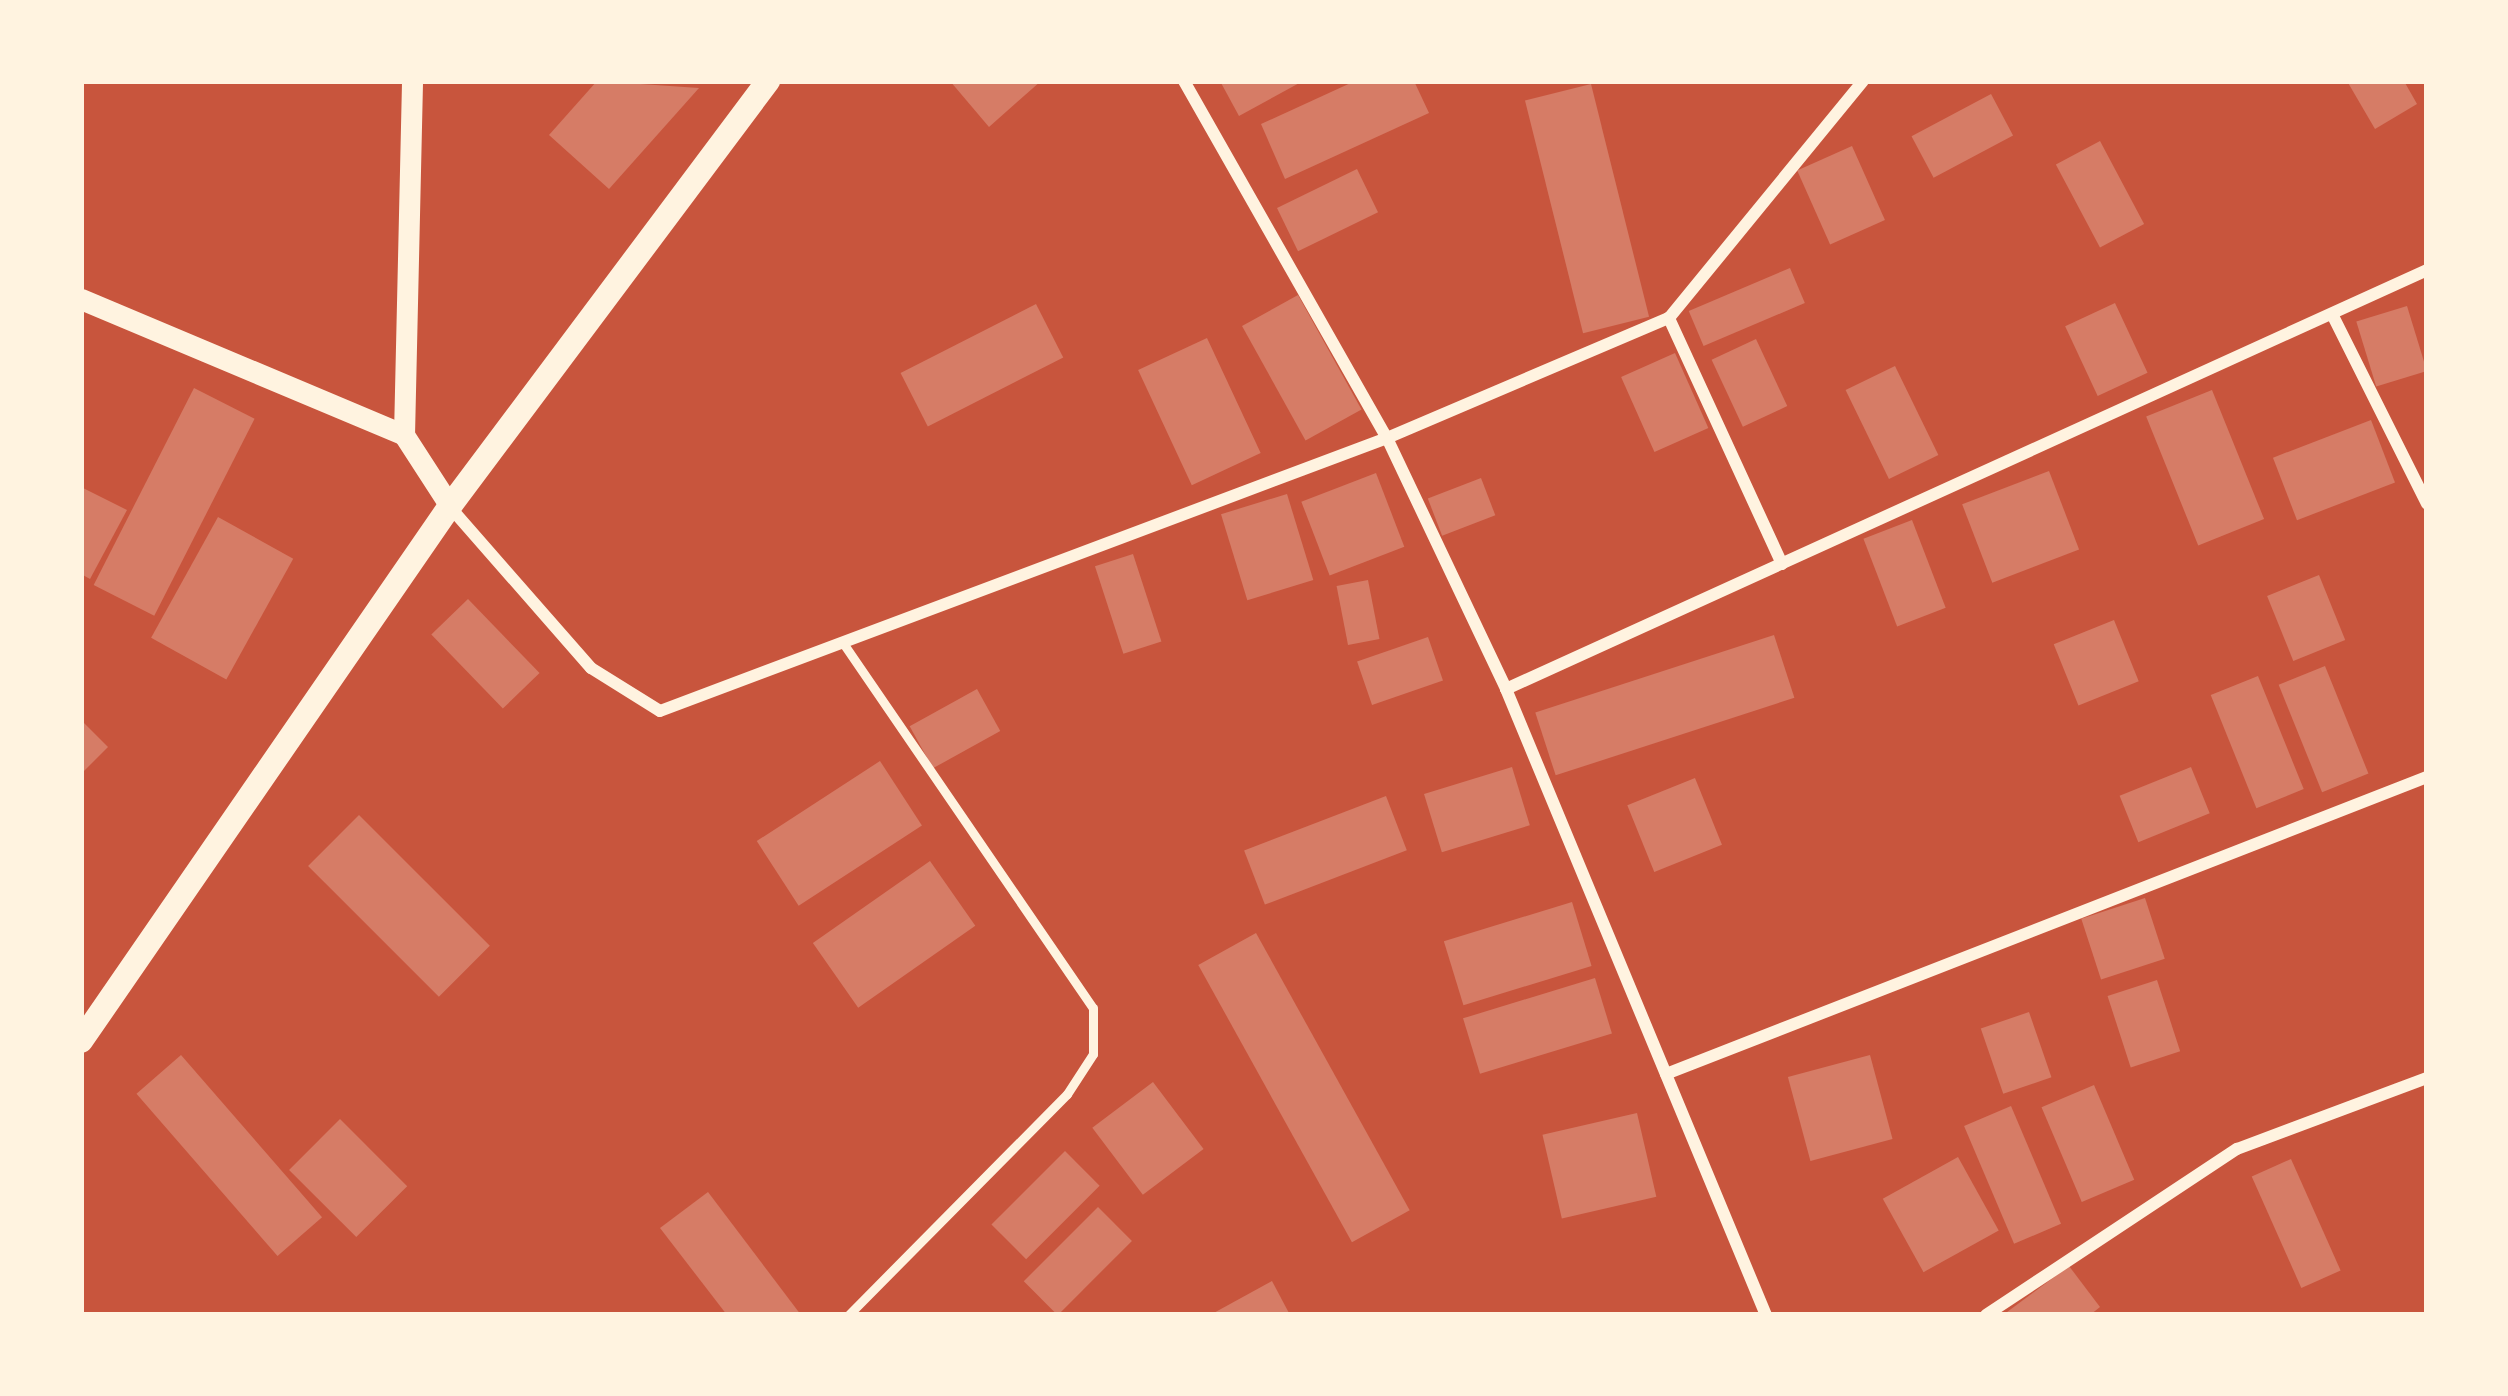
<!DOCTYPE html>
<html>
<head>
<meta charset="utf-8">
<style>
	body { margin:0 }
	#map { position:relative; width:2508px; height:1396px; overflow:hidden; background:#c8553d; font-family:Rubik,sans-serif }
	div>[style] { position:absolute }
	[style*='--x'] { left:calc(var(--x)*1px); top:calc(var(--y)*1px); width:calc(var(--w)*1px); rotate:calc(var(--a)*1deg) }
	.building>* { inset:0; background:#d67c66; transform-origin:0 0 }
	.service>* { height:9px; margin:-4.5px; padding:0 4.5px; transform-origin:4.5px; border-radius:4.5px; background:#fff3e0 }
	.minor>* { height:12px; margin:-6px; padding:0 6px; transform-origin:6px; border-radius:6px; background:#fff3e0 }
	.tertiary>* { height:21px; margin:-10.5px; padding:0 10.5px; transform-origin:10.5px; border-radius:10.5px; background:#fff3e0 }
	.secondary>* { height:24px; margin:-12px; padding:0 12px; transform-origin:12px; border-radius:12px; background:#fff3e0 }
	span { translate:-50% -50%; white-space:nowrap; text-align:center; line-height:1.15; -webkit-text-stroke:9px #fff3e0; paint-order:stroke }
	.frame { position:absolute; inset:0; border:84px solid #fff3e0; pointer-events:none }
</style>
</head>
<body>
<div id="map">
	<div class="building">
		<i style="clip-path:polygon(597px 81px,699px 88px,609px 189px,549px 135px)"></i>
		<i style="clip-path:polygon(950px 81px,1041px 81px,989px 127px)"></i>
		<i style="clip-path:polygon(1220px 81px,1303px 81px,1239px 116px)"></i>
		<i style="clip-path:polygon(1355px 81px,1414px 81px,1429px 113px,1285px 179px,1261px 124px)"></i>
		<i style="clip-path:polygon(2347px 81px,2404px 81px,2417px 104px,2375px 129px)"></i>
		<i style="left:1591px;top:84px;width:240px;height:68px;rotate:76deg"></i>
		<i style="left:1991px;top:94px;width:47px;height:90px;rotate:62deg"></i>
		<i style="left:2100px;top:141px;width:94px;height:50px;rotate:62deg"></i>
		<i style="left:1852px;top:146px;width:81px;height:60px;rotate:66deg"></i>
		<i style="left:1357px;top:169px;width:48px;height:89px;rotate:64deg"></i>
		<i style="left:1790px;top:268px;width:38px;height:110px;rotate:67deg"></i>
		<i style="left:1298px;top:295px;width:131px;height:64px;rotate:61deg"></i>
		<i style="left:2115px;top:303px;width:77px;height:55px;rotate:65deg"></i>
		<i style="left:1036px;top:304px;width:60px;height:152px;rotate:63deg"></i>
		<i style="left:2407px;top:306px;width:68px;height:53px;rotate:73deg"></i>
		<i style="left:1207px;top:338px;width:127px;height:76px;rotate:65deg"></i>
		<i style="left:1756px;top:339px;width:74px;height:49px;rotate:65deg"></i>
		<i style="left:1675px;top:353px;width:82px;height:59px;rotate:66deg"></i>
		<i style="left:1895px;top:366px;width:99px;height:55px;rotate:64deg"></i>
		<i style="left:194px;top:388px;width:68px;height:221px;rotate:27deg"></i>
		<i style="left:2212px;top:390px;width:139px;height:71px;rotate:68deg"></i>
		<i style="left:2371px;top:420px;width:67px;height:105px;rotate:69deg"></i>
		<i style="left:2049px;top:471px;width:84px;height:93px;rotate:69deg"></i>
		<i style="left:1376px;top:473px;width:79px;height:80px;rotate:69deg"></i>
		<i style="left:1481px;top:478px;width:40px;height:57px;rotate:69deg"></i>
		<i style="clip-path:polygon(81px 487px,127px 510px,90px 579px,81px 574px)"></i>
		<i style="left:1287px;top:494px;width:90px;height:69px;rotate:73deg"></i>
		<i style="left:218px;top:517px;width:86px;height:138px;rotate:29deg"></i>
		<i style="left:1912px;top:520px;width:94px;height:52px;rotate:69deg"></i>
		<i style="left:1133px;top:554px;width:92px;height:40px;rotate:72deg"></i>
		<i style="left:2319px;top:575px;width:70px;height:56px;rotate:68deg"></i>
		<i style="left:1368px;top:580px;width:60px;height:32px;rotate:79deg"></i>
		<i style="left:468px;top:599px;width:103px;height:51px;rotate:46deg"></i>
		<i style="left:2114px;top:620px;width:66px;height:65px;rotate:68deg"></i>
		<i style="left:1774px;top:635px;width:66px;height:251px;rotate:72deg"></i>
		<i style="left:1428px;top:637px;width:46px;height:75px;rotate:71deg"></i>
		<i style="left:2325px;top:666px;width:116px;height:50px;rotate:68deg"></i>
		<i style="left:2258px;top:676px;width:122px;height:51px;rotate:68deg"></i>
		<i style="left:977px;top:689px;width:48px;height:77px;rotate:61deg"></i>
		<i style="clip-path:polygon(81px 720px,108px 747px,81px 774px)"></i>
		<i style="left:880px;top:761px;width:77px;height:147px;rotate:57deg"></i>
		<i style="left:1512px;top:767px;width:61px;height:92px;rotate:73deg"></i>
		<i style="left:2191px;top:767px;width:50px;height:77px;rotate:68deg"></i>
		<i style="left:1695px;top:778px;width:72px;height:73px;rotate:68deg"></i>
		<i style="left:1386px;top:796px;width:58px;height:152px;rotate:69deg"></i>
		<i style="left:359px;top:815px;width:185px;height:72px;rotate:45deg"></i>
		<i style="left:930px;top:861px;width:79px;height:143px;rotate:55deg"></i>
		<i style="left:2145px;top:898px;width:64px;height:67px;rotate:72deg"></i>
		<i style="left:1572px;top:902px;width:67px;height:134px;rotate:73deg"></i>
		<i style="left:1256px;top:933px;width:317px;height:66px;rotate:61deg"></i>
		<i style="left:1595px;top:978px;width:58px;height:138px;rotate:73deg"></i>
		<i style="left:2157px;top:980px;width:75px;height:52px;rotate:72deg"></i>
		<i style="left:2029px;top:1012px;width:69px;height:51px;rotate:71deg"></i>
		<i style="left:181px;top:1055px;width:215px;height:59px;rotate:49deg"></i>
		<i style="left:1870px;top:1055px;width:87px;height:85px;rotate:75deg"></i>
		<i style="left:1153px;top:1082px;width:84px;height:76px;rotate:53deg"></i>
		<i style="left:2094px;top:1085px;width:103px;height:57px;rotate:67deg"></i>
		<i style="left:2011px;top:1106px;width:128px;height:51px;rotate:67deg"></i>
		<i style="left:1637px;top:1113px;width:86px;height:97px;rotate:77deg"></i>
		<i style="left:340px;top:1119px;width:95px;height:72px;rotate:45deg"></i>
		<i style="left:1065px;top:1151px;width:49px;height:104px;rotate:45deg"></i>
		<i style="left:1958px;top:1157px;width:84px;height:86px;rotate:61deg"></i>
		<i style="left:2291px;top:1159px;width:122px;height:43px;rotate:66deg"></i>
		<i style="clip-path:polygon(708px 1192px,801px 1315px,727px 1315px,660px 1228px)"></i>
		<i style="left:1098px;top:1207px;width:48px;height:105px;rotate:45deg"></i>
		<i style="clip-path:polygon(2069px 1266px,2100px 1307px,2090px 1315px,2003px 1315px)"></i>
		<i style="clip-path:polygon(1272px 1281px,1290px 1315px,1210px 1315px)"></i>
	</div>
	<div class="service">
		<i style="--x:843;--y:643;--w:442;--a:55.6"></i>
		<i style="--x:1093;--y:1008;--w:46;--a:90"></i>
		<i style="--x:1093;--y:1054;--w:48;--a:123"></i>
		<i style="--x:1067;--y:1094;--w:311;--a:134.7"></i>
	</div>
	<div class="minor">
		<i style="--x:1184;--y:81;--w:411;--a:60.4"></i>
		<i style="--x:1387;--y:438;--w:278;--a:64.6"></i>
		<i style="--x:1506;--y:689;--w:678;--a:67.45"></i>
		<i style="--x:2333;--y:316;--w:210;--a:63.4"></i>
		<i style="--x:450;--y:507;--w:214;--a:48.8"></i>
		<i style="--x:591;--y:668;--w:81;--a:31.9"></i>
		<i style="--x:660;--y:711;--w:777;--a:-20.58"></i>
		<i style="--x:1387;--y:438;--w:306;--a:-23.1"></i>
		<i style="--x:1782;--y:564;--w:271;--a:-114.7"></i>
		<i style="--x:1669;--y:318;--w:306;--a:-50.7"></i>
		<i style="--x:1506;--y:689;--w:1012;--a:-24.46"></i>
		<i style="--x:1666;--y:1074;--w:817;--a:-21.32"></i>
		<i style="--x:1986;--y:1315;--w:301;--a:-33.5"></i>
		<i style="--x:2237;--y:1149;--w:203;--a:-20.5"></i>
	</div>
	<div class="tertiary">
		<i style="--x:81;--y:299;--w:350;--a:22.8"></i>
		<i style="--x:404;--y:435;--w:85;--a:57.1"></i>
		<i style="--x:404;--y:435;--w:354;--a:-88.7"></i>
	</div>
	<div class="secondary">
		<i style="--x:81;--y:1041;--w:650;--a:-55.41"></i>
		<i style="--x:450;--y:506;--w:531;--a:-53.19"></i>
	</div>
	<div class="frame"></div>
</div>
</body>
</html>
